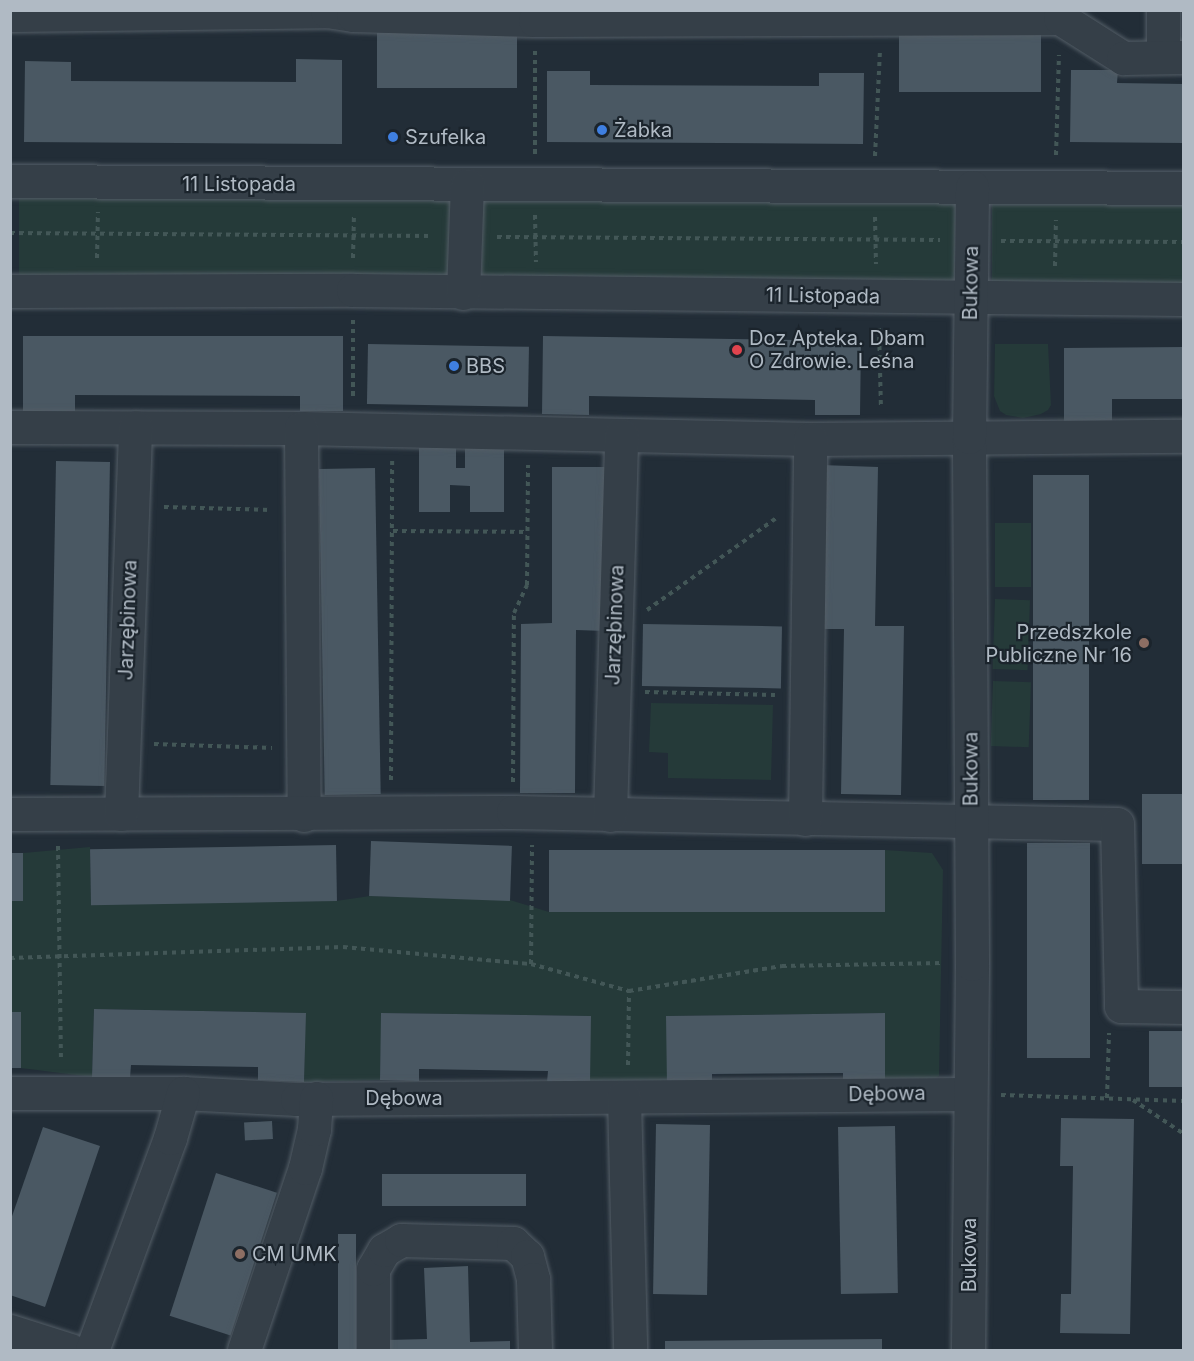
<!DOCTYPE html>
<html>
<head>
<meta charset="utf-8">
<style>
	body { margin:0 }
	#map { position:relative; width:1194px; height:1361px; overflow:hidden; background:#222d37; font-family:Inter,sans-serif }
	div>[style] { position:absolute }
	[style*='--x'] { left:calc(var(--x)*1px); top:calc(var(--y)*1px); width:calc(var(--w)*1px); rotate:calc(var(--a)*1deg) }
	.green>* { inset:0; background:#253a39; transform-origin:0 0 }
	.building>* { inset:0; background:#4a5863; transform-origin:0 0 }
	.path>* { height:4px; margin-top:-2px; transform-origin:0; background:repeating-linear-gradient(90deg,#435757 0 4.5px,transparent 0 9px) }
	.roads { filter:drop-shadow(0 0 2px #535d66) drop-shadow(0 0 2px #535d66) }
	.minor>* { height:33px; margin:-16.5px; padding:0 16.5px; transform-origin:16.5px; border-radius:16.5px; background:#353f48 }
	.dots>* { width:16px; height:16px; translate:-50% -50%; box-sizing:border-box; border:3px solid #1b242c; border-radius:50% }
	span { translate:-50% -50%; white-space:nowrap; text-align:center; line-height:1.15; -webkit-text-stroke:4.5px #1b242c; paint-order:stroke }
	.poi-label { font-size:20px; color:#b0bac4 }
	.left { translate:0 -50%; text-align:left }
	.right { translate:-100% -50%; text-align:right }
	.street-label { font-size:20px; color:#b0bac4 }
	.frame { position:absolute; inset:0; border:12px solid #b0bac4; pointer-events:none }
</style>
</head>
<body>
<div id="map">
	<div class="green">
		<i style="left:483px;top:188px;width:473px;height:87px;rotate:1deg"></i>
		<i style="left:19px;top:191px;width:431px;height:86px"></i>
		<i style="left:992px;top:197px;width:191px;height:88px"></i>
		<i style="clip-path:polygon(995px 344px,1048px 344px,1051px 405px,1048px 410px,1041px 414px,1023px 418px,1006px 415px,1000px 411px,994px 396px)"></i>
		<i style="left:995px;top:523px;width:36px;height:64px"></i>
		<i style="left:995px;top:599px;width:35px;height:70px;rotate:2deg"></i>
		<i style="left:993px;top:681px;width:38px;height:65px;rotate:2deg"></i>
		<i style="clip-path:polygon(651px 703px,773px 705px,771px 780px,668px 778px,668px 753px,649px 752px)"></i>
		<i style="clip-path:polygon(90px 847px,91px 902px,336px 901px,370px 896px,510px 900px,549px 912px,885px 912px,885px 850px,932px 853px,943px 870px,939px 1076px,930px 1081px,885px 1085px,884px 1013px,667px 1016px,667px 1086px,590px 1083px,590px 1016px,382px 1013px,380px 1080px,304px 1082px,305px 1013px,94px 1009px,92px 1077px,21px 1068px,21px 1012px,11px 1012px,10px 901px,23px 901px,23px 853px)"></i>
	</div>
	<div class="building">
		<i style="left:377px;top:33px;width:140px;height:55px"></i>
		<i style="left:899px;top:35px;width:142px;height:57px"></i>
		<i style="clip-path:polygon(296px 59px,342px 60px,342px 144px,24px 142px,25px 61px,71px 62px,71px 81px,296px 82px)"></i>
		<i style="clip-path:polygon(1071px 70px,1118px 70px,1117px 83px,1184px 84px,1184px 143px,1070px 142px)"></i>
		<i style="clip-path:polygon(547px 71px,590px 71px,590px 85px,819px 86px,819px 73px,864px 73px,863px 144px,547px 142px)"></i>
		<i style="clip-path:polygon(23px 336px,343px 336px,343px 411px,300px 411px,300px 396px,75px 395px,75px 411px,23px 411px)"></i>
		<i style="clip-path:polygon(543px 336px,861px 341px,860px 415px,815px 415px,815px 400px,589px 396px,589px 415px,542px 414px)"></i>
		<i style="left:368px;top:344px;width:161px;height:60px;rotate:1deg"></i>
		<i style="clip-path:polygon(1184px 347px,1184px 399px,1112px 399px,1112px 430px,1064px 430px,1064px 348px)"></i>
		<i style="clip-path:polygon(419px 448px,456px 448px,456px 468px,465px 468px,465px 448px,504px 448px,504px 512px,470px 512px,470px 486px,450px 485px,450px 512px,419px 512px)"></i>
		<i style="left:56px;top:461px;width:54px;height:324px;rotate:1deg"></i>
		<i style="clip-path:polygon(821px 465px,878px 467px,875px 626px,904px 626px,901px 795px,841px 794px,844px 629px,818px 629px)"></i>
		<i style="clip-path:polygon(552px 467px,605px 467px,605px 631px,576px 630px,575px 793px,520px 793px,521px 624px,552px 623px)"></i>
		<i style="left:375px;top:468px;width:326px;height:56px;rotate:89deg"></i>
		<i style="left:1033px;top:475px;width:56px;height:325px"></i>
		<i style="left:643px;top:624px;width:139px;height:62px;rotate:1deg"></i>
		<i style="left:1142px;top:794px;width:42px;height:70px"></i>
		<i style="left:371px;top:841px;width:141px;height:55px;rotate:2deg"></i>
		<i style="left:1027px;top:843px;width:63px;height:215px"></i>
		<i style="left:336px;top:845px;width:56px;height:246px;rotate:89deg"></i>
		<i style="left:549px;top:850px;width:336px;height:62px"></i>
		<i style="left:10px;top:853px;width:13px;height:48px"></i>
		<i style="clip-path:polygon(94px 1009px,306px 1013px,304px 1082px,258px 1080px,258px 1067px,131px 1065px,130px 1078px,92px 1077px)"></i>
		<i style="left:10px;top:1012px;width:11px;height:56px"></i>
		<i style="clip-path:polygon(381px 1013px,591px 1016px,590px 1083px,547px 1082px,548px 1071px,419px 1069px,419px 1081px,380px 1080px)"></i>
		<i style="clip-path:polygon(885px 1013px,885px 1085px,843px 1086px,843px 1073px,712px 1074px,712px 1086px,667px 1086px,666px 1016px)"></i>
		<i style="left:1149px;top:1031px;width:35px;height:56px"></i>
		<i style="clip-path:polygon(1061px 1118px,1134px 1119px,1130px 1334px,1060px 1333px,1061px 1294px,1071px 1294px,1073px 1166px,1060px 1166px)"></i>
		<i style="left:272px;top:1121px;width:18px;height:28px;rotate:87deg"></i>
		<i style="left:656px;top:1124px;width:54px;height:170px;rotate:1deg"></i>
		<i style="left:895px;top:1126px;width:167px;height:57px;rotate:89deg"></i>
		<i style="clip-path:polygon(43px 1127px,100px 1146px,45px 1307px,10px 1295px,10px 1222px)"></i>
		<i style="left:216px;top:1173px;width:64px;height:150px;rotate:18deg"></i>
		<i style="left:526px;top:1174px;width:32px;height:144px;rotate:90deg"></i>
		<i style="left:338px;top:1234px;width:18px;height:116px"></i>
		<i style="clip-path:polygon(468px 1266px,470px 1342px,510px 1341px,510px 1350px,387px 1350px,387px 1340px,427px 1339px,424px 1268px)"></i>
		<i style="clip-path:polygon(882px 1339px,882px 1350px,665px 1350px,665px 1341px)"></i>
	</div>
	<div class="path">
		<i style="--x:535;--y:154;--w:104;--a:-90"></i>
		<i style="--x:1056;--y:155;--w:100;--a:-88.3"></i>
		<i style="--x:875;--y:156;--w:106;--a:-87.3"></i>
		<i style="--x:535;--y:215;--w:47;--a:88.8"></i>
		<i style="--x:875;--y:217;--w:47;--a:88.8"></i>
		<i style="--x:10;--y:233;--w:423;--a:0.4"></i>
		<i style="--x:497;--y:237;--w:443;--a:0.4"></i>
		<i style="--x:1001;--y:241;--w:183;--a:0.3"></i>
		<i style="--x:97;--y:258;--w:46;--a:-88.8"></i>
		<i style="--x:353;--y:258;--w:43;--a:-88.7"></i>
		<i style="--x:1055;--y:266;--w:46;--a:-88.8"></i>
		<i style="--x:879;--y:328;--w:80;--a:88.6"></i>
		<i style="--x:353;--y:396;--w:76;--a:-90"></i>
		<i style="--x:164;--y:507;--w:107;--a:1.6"></i>
		<i style="--x:393;--y:531;--w:134;--a:0.4"></i>
		<i style="--x:647;--y:610;--w:161;--a:-35.4"></i>
		<i style="--x:645;--y:692;--w:130;--a:1.3"></i>
		<i style="--x:154;--y:744;--w:118;--a:1.9"></i>
		<i style="--x:391;--y:780;--w:319;--a:-89.8"></i>
		<i style="--x:513;--y:782;--w:169;--a:-89.7"></i>
		<i style="--x:514;--y:613;--w:31;--a:-65"></i>
		<i style="--x:527;--y:585;--w:120;--a:-89.5"></i>
		<i style="--x:58;--y:846;--w:215;--a:89.2"></i>
		<i style="--x:10;--y:958;--w:333;--a:-1.9"></i>
		<i style="--x:343;--y:947;--w:189;--a:5.2"></i>
		<i style="--x:531;--y:964;--w:102;--a:15.4"></i>
		<i style="--x:629;--y:991;--w:155;--a:-9.3"></i>
		<i style="--x:782;--y:966;--w:160;--a:-1.1"></i>
		<i style="--x:531;--y:964;--w:119;--a:-89.5"></i>
		<i style="--x:628;--y:1065;--w:74;--a:-89.2"></i>
		<i style="--x:1001;--y:1095;--w:183;--a:1.9"></i>
		<i style="--x:1107;--y:1098;--w:65;--a:-88.2"></i>
		<i style="--x:1133;--y:1100;--w:61;--a:33.7"></i>
	</div>
	<div class="roads">
		<div class="minor">
			<i style="--x:1163;--y:10;--w:47;--a:90"></i>
			<i style="--x:10;--y:15;--w:317;--a:-0.7"></i>
			<i style="--x:327;--y:11;--w:26;--a:9"></i>
			<i style="--x:353;--y:15;--w:182;--a:1.6"></i>
			<i style="--x:535;--y:20;--w:525;--a:-0.22"></i>
			<i style="--x:1060;--y:18;--w:75;--a:32.4"></i>
			<i style="--x:1123;--y:58;--w:61;--a:-0.9"></i>
			<i style="--x:10;--y:181;--w:1174;--a:0.34"></i>
			<i style="--x:10;--y:291;--w:343;--a:-0.2"></i>
			<i style="--x:353;--y:290;--w:831;--a:0.62"></i>
			<i style="--x:463;--y:293;--w:108;--a:-87.9"></i>
			<i style="--x:10;--y:427;--w:291;--a:0.2"></i>
			<i style="--x:301;--y:428;--w:509;--a:1.24"></i>
			<i style="--x:810;--y:439;--w:374;--a:-0.5"></i>
			<i style="--x:301;--y:428;--w:387;--a:89.6"></i>
			<i style="--x:10;--y:814;--w:503;--a:-0.23"></i>
			<i style="--x:513;--y:812;--w:604;--a:1.14"></i>
			<i style="--x:1117;--y:824;--w:182;--a:88.7"></i>
			<i style="--x:1121;--y:1006;--w:63;--a:0.9"></i>
			<i style="--x:121;--y:814;--w:387;--a:-87.9"></i>
			<i style="--x:610;--y:815;--w:380;--a:-88.3"></i>
			<i style="--x:805;--y:819;--w:380;--a:-89.2"></i>
			<i style="--x:10;--y:1093;--w:173;--a:0"></i>
			<i style="--x:183;--y:1093;--w:114;--a:3"></i>
			<i style="--x:297;--y:1099;--w:672;--a:-0.43"></i>
			<i style="--x:624;--y:1097;--w:253;--a:88.6"></i>
			<i style="--x:10;--y:1331;--w:63;--a:17.6"></i>
			<i style="--x:92;--y:1350;--w:226;--a:-69.8"></i>
			<i style="--x:170;--y:1138;--w:47;--a:-73.9"></i>
			<i style="--x:244;--y:1350;--w:192;--a:-71.5"></i>
			<i style="--x:305;--y:1168;--w:40;--a:-77"></i>
			<i style="--x:314;--y:1129;--w:31;--a:-86"></i>
			<i style="--x:373;--y:1350;--w:81;--a:-90"></i>
			<i style="--x:373;--y:1269;--w:22;--a:-60"></i>
			<i style="--x:384;--y:1250;--w:20;--a:-30"></i>
			<i style="--x:401;--y:1240;--w:112;--a:1.5"></i>
			<i style="--x:513;--y:1243;--w:19;--a:43"></i>
			<i style="--x:527;--y:1256;--w:24;--a:75"></i>
			<i style="--x:533;--y:1279;--w:71;--a:88.4"></i>
			<i style="--x:968;--y:1350;--w:386;--a:-89.4"></i>
			<i style="--x:972;--y:964;--w:527;--a:-90.33"></i>
			<i style="--x:969;--y:437;--w:250;--a:-89.3"></i>
		</div>
	</div>
	<div class="dots">
		<i style="left:602px;top:130px;background:#3f7fe0"></i>
		<i style="left:393px;top:137px;background:#3f7fe0"></i>
		<i style="left:737px;top:350px;background:#e0444e"></i>
		<i style="left:454px;top:366px;background:#3f7fe0"></i>
		<i style="left:1144px;top:643px;background:#8d6e63"></i>
		<i style="left:240px;top:1254px;background:#8d6e63"></i>
	</div>
	<div class="poi-label">
		<span class="left" style="left:614px;top:130px">Żabka</span>
		<span class="left" style="left:405px;top:137px">Szufelka</span>
		<span class="left" style="left:749px;top:350px">Doz Apteka. Dbam<br>O Zdrowie. Leśna</span>
		<span class="left" style="left:466px;top:366px">BBS</span>
		<span class="right" style="left:1132px;top:644px">Przedszkole<br>Publiczne Nr 16</span>
		<span class="left" style="left:252px;top:1254px">CM UMK</span>
	</div>
	<div class="street-label">
		<span style="left:239px;top:184px">11 Listopada</span>
		<span style="left:971px;top:283px;rotate:-89deg">Bukowa</span>
		<span style="left:823px;top:296px;rotate:1deg">11 Listopada</span>
		<span style="left:128px;top:620px;rotate:-88deg">Jarzębinowa</span>
		<span style="left:615px;top:625px;rotate:-88deg">Jarzębinowa</span>
		<span style="left:971px;top:769px;rotate:-90deg">Bukowa</span>
		<span style="left:887px;top:1094px;rotate:-1deg">Dębowa</span>
		<span style="left:404px;top:1098px">Dębowa</span>
		<span style="left:969px;top:1255px;rotate:-90deg">Bukowa</span>
	</div>
	<div class="frame"></div>
</div>
</body>
</html>
